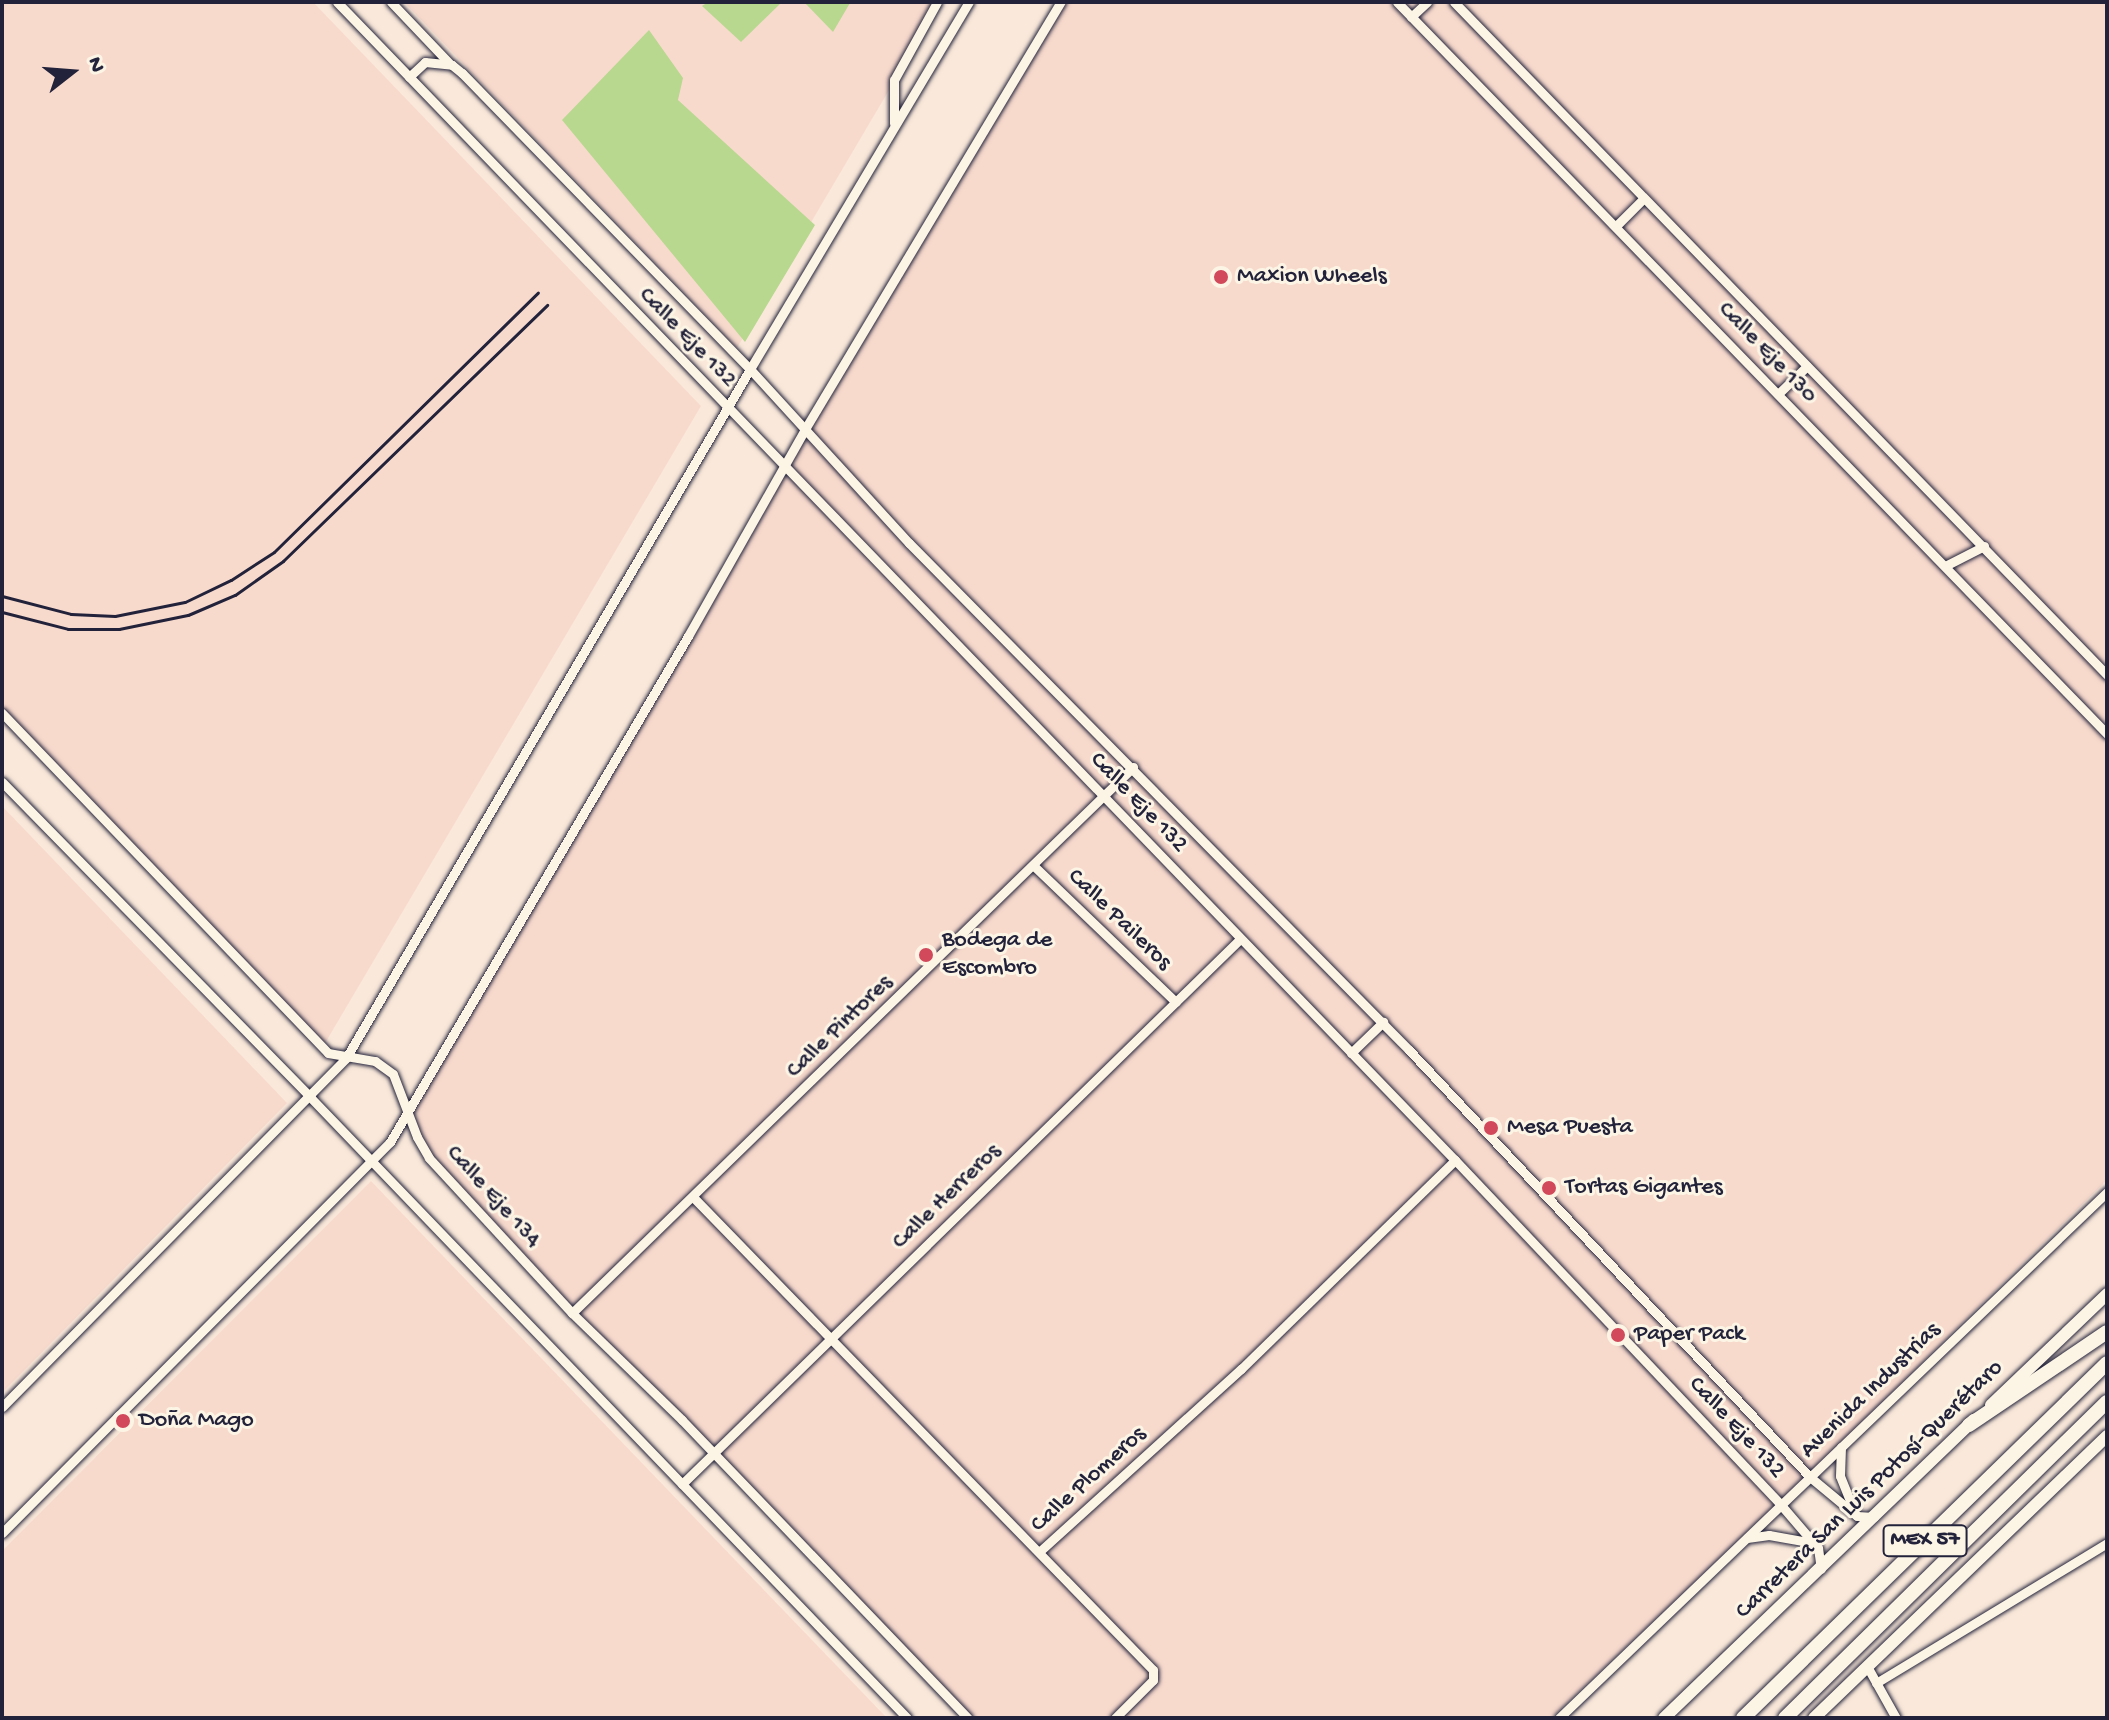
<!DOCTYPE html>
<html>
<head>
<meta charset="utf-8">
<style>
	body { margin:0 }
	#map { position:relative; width:2109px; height:1720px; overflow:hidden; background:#fae9da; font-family:"Gochi Hand",sans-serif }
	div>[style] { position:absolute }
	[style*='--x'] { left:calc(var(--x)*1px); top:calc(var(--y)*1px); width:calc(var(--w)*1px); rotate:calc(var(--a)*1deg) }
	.built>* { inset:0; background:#f8dacd }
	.green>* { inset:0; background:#b8d890 }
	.roads { filter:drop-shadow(0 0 2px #22223b) drop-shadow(0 0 2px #22223b) }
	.minor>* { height:9px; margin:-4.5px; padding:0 4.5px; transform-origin:4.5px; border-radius:4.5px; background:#fcf5e5 }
	.major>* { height:12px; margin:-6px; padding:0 6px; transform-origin:6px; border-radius:6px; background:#fcf5e5 }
	.highway>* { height:14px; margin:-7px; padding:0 7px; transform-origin:7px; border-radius:7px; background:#fcf5e5 }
	.rail>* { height:3px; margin:-1.5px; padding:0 1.5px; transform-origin:1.5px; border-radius:1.5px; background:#22223b }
	.dots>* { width:22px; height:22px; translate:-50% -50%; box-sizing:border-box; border:4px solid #fcf5e5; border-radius:50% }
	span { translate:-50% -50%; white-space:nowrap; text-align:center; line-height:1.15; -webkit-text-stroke:6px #fcf5e5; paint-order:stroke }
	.shield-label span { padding:2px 6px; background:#fcf5e5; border:2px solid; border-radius:6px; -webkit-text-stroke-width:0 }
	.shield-label { font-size:22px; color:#22223b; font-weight:700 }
	.poi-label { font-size:24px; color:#22223b }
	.left { translate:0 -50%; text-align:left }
	.street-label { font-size:24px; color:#22223b }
	.frame { position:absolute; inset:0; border:4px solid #22223b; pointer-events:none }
	.north { position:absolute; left:32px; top:32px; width:80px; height:80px; -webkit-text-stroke:6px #fcf5e5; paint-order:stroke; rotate:73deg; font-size:22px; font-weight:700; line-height:32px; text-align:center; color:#22223b }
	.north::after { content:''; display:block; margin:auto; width:28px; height:36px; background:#22223b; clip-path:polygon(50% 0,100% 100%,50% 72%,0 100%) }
</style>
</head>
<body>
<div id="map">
	<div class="built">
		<i style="clip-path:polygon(2px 2px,313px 2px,701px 406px,324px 1045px,2px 709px)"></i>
		<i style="clip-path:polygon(404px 2px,941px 2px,737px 348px)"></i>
		<i style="clip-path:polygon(1059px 2px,2107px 2px,2107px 1180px,1825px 1458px,1551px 1718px,968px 1718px,429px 1158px,409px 1111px)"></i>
		<i style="clip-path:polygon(2px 806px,287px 1103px,2px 1393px)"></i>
		<i style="clip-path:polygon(371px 1181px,887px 1718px,2px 1718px,2px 1551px)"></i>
	</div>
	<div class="green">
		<i style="clip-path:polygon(708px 2px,782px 2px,741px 42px,702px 6px)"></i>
		<i style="clip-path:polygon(804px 2px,849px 2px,850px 3px,833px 32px)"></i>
		<i style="clip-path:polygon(649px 30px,683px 78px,678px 100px,815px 225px,745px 342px,562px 120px)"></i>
	</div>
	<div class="roads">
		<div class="minor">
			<i style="--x:337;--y:2;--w:1610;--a:46.01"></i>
			<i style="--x:1455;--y:1160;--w:475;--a:46.6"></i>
			<i style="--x:1781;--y:1505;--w:57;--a:49.3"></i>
			<i style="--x:1818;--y:1548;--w:21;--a:82"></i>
			<i style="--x:391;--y:2;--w:84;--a:46.4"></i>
			<i style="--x:1397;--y:2;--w:1020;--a:45.87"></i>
			<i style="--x:1454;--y:2;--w:938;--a:45.86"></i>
			<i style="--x:1411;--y:17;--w:22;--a:-43"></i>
			<i style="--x:409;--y:77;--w:22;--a:-43"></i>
			<i style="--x:425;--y:62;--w:27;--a:6"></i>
			<i style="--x:452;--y:65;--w:13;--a:39"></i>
			<i style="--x:462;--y:73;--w:413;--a:45.8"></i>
			<i style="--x:750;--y:369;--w:236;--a:47.6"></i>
			<i style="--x:909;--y:543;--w:712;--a:45.4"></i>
			<i style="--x:1409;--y:1050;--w:586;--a:46.8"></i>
			<i style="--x:1810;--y:1477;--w:61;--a:39.7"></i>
			<i style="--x:1857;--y:1516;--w:17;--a:3"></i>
			<i style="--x:894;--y:123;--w:43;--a:-90"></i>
			<i style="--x:894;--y:80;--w:89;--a:-61.1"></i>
			<i style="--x:1616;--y:226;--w:38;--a:-45"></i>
			<i style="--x:1778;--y:394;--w:40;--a:-44"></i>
			<i style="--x:1945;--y:566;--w:44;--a:-27.1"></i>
			<i style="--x:2;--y:713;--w:471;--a:46.2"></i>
			<i style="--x:328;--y:1053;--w:48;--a:9.7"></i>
			<i style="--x:375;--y:1061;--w:22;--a:36"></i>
			<i style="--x:393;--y:1074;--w:67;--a:69.1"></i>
			<i style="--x:417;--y:1137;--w:24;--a:60"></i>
			<i style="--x:429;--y:1158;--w:211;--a:47.3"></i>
			<i style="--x:572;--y:1313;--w:153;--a:44.2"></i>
			<i style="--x:682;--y:1420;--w:413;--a:46.2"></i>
			<i style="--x:2;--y:782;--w:442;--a:45.6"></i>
			<i style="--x:311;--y:1098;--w:860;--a:46.13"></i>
			<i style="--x:1035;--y:867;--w:195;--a:43.8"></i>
			<i style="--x:1351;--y:1053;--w:45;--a:-44.1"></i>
			<i style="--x:693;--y:1197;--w:660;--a:45.8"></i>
			<i style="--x:1153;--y:1670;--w:10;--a:90"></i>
			<i style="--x:1153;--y:1680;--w:54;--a:135"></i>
			<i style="--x:572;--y:1313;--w:783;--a:-44.22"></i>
			<i style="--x:2;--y:1407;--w:490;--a:-45.4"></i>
			<i style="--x:346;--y:1058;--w:799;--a:-59.61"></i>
			<i style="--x:750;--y:369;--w:427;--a:-59.2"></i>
			<i style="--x:1841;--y:1447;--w:29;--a:92"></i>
			<i style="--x:1840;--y:1476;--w:40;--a:68"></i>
			<i style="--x:682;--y:1484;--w:780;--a:-44.32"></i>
			<i style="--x:2;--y:1533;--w:551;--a:-45.22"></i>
			<i style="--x:390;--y:1142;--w:587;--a:-59.5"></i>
			<i style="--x:688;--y:636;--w:238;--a:-60.5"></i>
			<i style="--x:805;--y:429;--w:498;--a:-59.1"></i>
			<i style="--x:1747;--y:1538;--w:22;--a:-8"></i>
			<i style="--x:1769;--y:1535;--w:46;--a:10.1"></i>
			<i style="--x:1039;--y:1552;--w:273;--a:-42.2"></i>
			<i style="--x:1241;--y:1369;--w:299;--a:-44.3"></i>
			<i style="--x:1868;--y:1668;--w:57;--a:60.8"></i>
			<i style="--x:1876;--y:1683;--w:270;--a:-31.2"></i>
			<i style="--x:1559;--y:1718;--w:760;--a:-43.83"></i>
		</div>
		<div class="major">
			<i style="--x:1991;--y:1405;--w:161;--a:-43.7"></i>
			<i style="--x:1664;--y:1718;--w:430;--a:-43.9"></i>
			<i style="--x:1814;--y:1718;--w:407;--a:-43.9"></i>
		</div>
		<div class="highway">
			<i style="--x:1969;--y:1425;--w:166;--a:-34"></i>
			<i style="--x:1743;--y:1718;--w:508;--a:-44.28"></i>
			<i style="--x:1785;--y:1718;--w:451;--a:-44.5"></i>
		</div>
	</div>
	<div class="rail">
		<i style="--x:2;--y:596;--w:71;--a:14.6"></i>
		<i style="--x:71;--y:614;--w:44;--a:2.6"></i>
		<i style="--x:115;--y:616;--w:71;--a:-11.3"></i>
		<i style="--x:185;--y:602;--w:51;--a:-25.6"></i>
		<i style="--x:231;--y:580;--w:51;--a:-33.1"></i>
		<i style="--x:274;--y:552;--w:370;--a:-44.5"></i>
		<i style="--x:2;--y:612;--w:68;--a:14.4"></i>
		<i style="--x:68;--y:629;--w:51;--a:0"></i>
		<i style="--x:119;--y:629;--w:70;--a:-11.5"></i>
		<i style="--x:188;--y:615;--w:51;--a:-23.1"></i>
		<i style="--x:235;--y:595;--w:59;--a:-35.3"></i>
		<i style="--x:283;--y:561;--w:368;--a:-44.1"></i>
	</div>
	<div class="dots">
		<i style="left:1221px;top:277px;background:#d1495b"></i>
		<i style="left:926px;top:955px;background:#d1495b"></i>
		<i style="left:1491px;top:1128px;background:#d1495b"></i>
		<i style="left:1549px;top:1188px;background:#d1495b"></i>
		<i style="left:1618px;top:1335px;background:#d1495b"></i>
		<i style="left:123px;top:1421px;background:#d1495b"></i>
	</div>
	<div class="shield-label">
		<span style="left:1925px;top:1541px">MEX 57</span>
	</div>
	<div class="poi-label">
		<span class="left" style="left:1237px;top:277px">Maxion Wheels</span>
		<span class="left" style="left:942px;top:955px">Bodega de<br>Escombro</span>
		<span class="left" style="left:1507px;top:1128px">Mesa Puesta</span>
		<span class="left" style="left:1565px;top:1188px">Tortas Gigantes</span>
		<span class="left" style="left:1634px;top:1335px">Paper Pack</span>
		<span class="left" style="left:139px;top:1421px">Doña Mago</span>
	</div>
	<div class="street-label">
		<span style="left:687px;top:338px;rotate:46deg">Calle Eje 132</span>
		<span style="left:1767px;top:353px;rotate:46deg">Calle Eje 130</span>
		<span style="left:1138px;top:803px;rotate:46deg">Calle Eje 132</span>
		<span style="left:1119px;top:920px;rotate:44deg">Calle Paileros</span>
		<span style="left:840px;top:1027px;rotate:-44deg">Calle Pintores</span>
		<span style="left:493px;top:1197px;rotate:48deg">Calle Eje 134</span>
		<span style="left:947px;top:1197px;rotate:-44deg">Calle Herreros</span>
		<span style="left:1871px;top:1391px;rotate:-44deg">Avenida Industrias</span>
		<span style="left:1736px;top:1428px;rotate:47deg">Calle Eje 132</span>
		<span style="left:1089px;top:1480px;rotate:-42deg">Calle Plomeros</span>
		<span style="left:1870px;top:1490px;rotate:-44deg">Carretera San Luis Potosí-Querétaro</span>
	</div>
	<div class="frame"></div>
	<div class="north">N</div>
</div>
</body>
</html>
